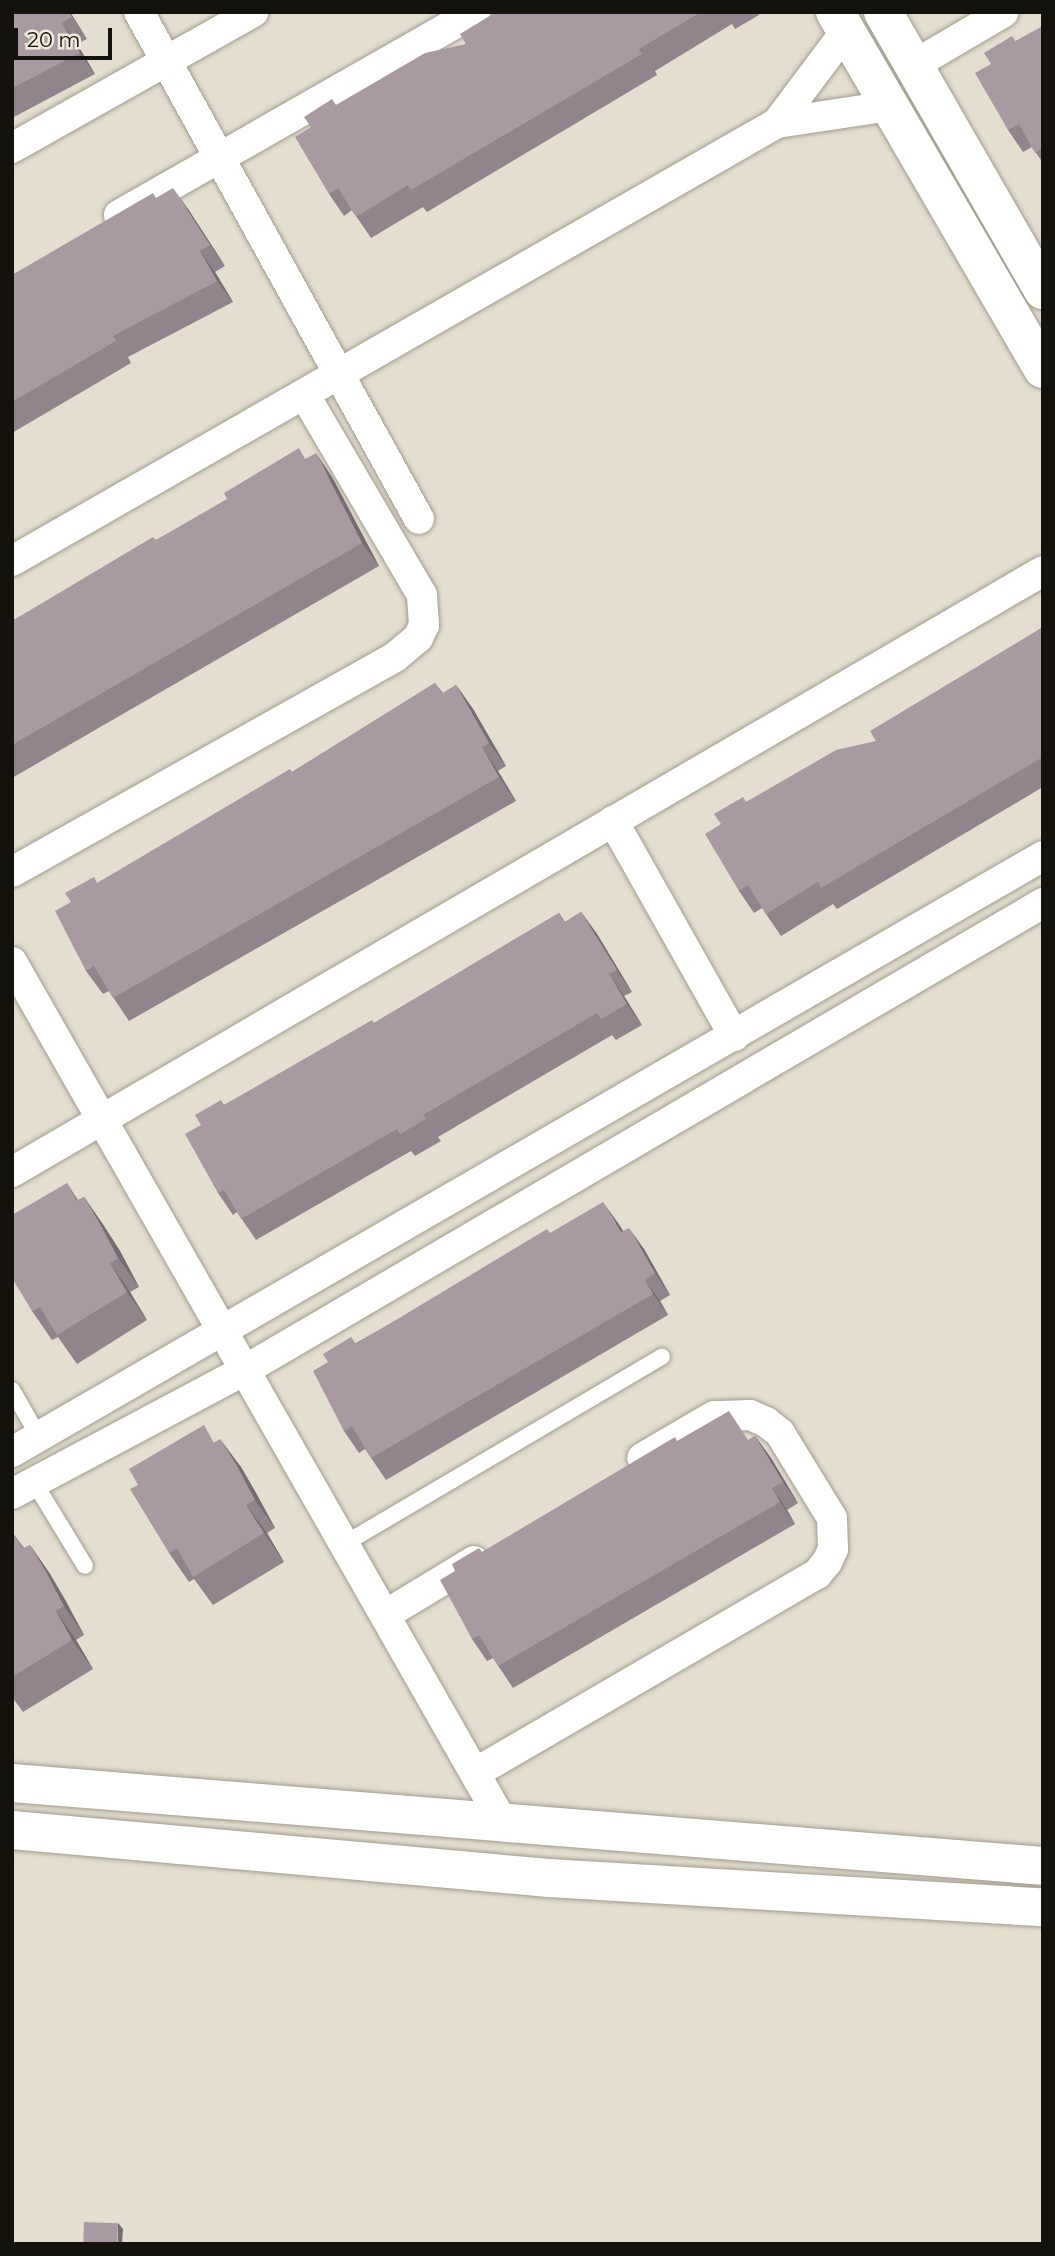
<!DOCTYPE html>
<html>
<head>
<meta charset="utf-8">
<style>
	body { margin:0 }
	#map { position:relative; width:1055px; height:2256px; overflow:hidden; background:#e3decf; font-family:Montserrat,sans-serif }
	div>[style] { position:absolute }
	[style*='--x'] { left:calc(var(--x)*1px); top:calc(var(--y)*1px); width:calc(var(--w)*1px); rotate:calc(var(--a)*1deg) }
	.roads { filter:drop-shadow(0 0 2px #a29d8f) drop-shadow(0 0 2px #a29d8f) }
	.lane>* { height:16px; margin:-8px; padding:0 8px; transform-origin:8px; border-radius:8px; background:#fff }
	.street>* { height:30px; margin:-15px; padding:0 15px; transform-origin:15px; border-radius:15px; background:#fff }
	.secondary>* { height:38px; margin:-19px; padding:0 19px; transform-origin:19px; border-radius:19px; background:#fff }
	.wall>* { inset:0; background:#91848b }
	.shaded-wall>* { inset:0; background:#766c71 }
	.building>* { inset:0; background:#a99aa2; transform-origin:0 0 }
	span { translate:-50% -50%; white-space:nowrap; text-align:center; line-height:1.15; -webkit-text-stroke:5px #f0ebdc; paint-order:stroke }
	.frame { position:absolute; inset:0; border:14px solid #13120d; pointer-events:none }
	.scale { position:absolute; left:14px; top:28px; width:98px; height:32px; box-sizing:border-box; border:4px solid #13120d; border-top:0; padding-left:9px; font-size:21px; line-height:24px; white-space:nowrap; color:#13120d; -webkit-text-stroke:5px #f0ebdc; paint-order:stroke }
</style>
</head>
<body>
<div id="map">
	<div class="roads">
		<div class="lane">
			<i style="--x:12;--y:1390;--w:54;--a:60.1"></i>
			<i style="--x:34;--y:1482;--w:98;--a:58.7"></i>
			<i style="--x:344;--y:1544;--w:369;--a:-30.5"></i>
		</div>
		<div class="street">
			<i style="--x:139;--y:12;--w:579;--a:61.09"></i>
			<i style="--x:914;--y:65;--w:104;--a:-30.5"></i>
			<i style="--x:777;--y:123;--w:113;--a:-8.6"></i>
			<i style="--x:12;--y:148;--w:277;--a:-29.4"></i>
			<i style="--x:119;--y:215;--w:410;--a:-29.7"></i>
			<i style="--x:12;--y:561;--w:882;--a:-29.79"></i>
			<i style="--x:777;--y:123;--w:115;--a:-53.1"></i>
			<i style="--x:613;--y:821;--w:247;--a:60.6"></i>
			<i style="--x:12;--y:872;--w:439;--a:-29.3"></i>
			<i style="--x:395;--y:657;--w:30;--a:-40"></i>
			<i style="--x:418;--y:638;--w:14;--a:-65"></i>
			<i style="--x:424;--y:625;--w:30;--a:-94"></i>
			<i style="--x:422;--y:595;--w:233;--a:-120.4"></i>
			<i style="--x:12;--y:962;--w:989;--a:60.3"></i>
			<i style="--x:12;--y:1172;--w:1193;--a:-30.24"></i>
			<i style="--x:12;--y:1452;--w:1191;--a:-30.03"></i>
			<i style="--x:12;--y:1494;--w:264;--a:-28"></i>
			<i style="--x:245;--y:1370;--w:925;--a:-30.34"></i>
			<i style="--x:385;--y:1615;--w:104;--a:-31.2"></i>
			<i style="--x:475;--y:1773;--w:396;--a:-30.2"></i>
			<i style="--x:817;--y:1574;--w:16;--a:-50"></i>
			<i style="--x:827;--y:1562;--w:14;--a:-65"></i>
			<i style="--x:833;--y:1549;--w:31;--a:-92"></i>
			<i style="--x:832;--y:1518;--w:100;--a:-121.5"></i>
			<i style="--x:780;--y:1433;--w:18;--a:-142"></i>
			<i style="--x:766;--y:1422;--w:17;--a:-156"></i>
			<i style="--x:750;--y:1415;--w:36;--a:178"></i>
			<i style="--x:714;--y:1416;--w:83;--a:149.7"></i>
		</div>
		<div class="secondary">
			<i style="--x:835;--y:12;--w:413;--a:59.8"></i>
			<i style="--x:883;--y:12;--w:321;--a:60.1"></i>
			<i style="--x:12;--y:1783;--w:1034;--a:4.6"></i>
			<i style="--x:12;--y:1830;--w:539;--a:5.11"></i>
			<i style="--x:549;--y:1878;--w:495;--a:3.4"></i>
		</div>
	</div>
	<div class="wall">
		<i style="clip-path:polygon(12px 12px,70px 12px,87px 39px,77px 44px,95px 74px,12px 118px)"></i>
		<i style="clip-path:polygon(496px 12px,758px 12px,759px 15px,735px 29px,732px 24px,655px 71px,657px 75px,427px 212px,423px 207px,371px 238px,352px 210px,344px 216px,329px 194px,311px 127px,336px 105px,466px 44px)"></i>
		<i style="clip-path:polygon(1043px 26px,1043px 163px,1032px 147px,1023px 152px,1008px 130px,991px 64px,1016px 41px)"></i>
		<i style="clip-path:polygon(156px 198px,188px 209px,225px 266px,215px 272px,233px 302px,128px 357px,131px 363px,12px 433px,12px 275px)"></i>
		<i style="clip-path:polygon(306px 459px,332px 477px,379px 566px,12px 778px,12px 621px,156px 540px)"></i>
		<i style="clip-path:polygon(1043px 627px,1043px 787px,837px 909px,833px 904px,781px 936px,762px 908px,754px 913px,739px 891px,721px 824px,746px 802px,876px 741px)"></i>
		<i style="clip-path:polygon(435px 683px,443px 693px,456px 685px,473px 709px,506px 766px,498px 771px,516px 801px,129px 1021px,109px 991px,103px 994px,86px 971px,98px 883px,292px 772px)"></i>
		<i style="clip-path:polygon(581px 912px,597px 934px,632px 992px,624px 996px,642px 1025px,616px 1040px,612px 1035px,438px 1137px,441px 1141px,415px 1156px,411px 1151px,256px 1240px,237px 1212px,233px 1215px,218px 1193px,201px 1125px,224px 1105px,374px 1023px,559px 913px,565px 922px)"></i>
		<i style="clip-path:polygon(67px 1183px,78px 1200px,84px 1197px,104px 1226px,120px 1251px,139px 1287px,130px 1292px,147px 1320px,77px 1364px,58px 1337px,52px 1340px,32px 1311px)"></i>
		<i style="clip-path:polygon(618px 1223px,623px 1231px,644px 1249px,670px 1295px,660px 1301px,668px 1315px,386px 1480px,365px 1449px,359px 1453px,344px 1431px,328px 1362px,356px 1343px,551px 1233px)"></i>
		<i style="clip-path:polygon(755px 1436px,771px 1458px,798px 1503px,787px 1510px,795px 1524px,513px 1688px,493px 1658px,487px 1661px,472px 1639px,455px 1571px,482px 1552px,678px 1441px,749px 1440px)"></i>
		<i style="clip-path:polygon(215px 1442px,241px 1467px,256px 1493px,275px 1528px,267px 1533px,284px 1562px,213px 1605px,194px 1579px,189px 1582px,169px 1553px,138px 1485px)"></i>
		<i style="clip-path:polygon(12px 1532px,24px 1548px,30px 1545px,50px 1574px,65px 1599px,84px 1635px,76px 1640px,93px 1669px,23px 1712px,12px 1697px)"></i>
	</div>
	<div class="shaded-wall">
		<i style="clip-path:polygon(69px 12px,70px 12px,87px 39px)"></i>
		<i style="clip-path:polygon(62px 23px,77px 44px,95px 74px,80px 53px)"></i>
		<i style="clip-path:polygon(173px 188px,188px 209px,225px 266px,210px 245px)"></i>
		<i style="clip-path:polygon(200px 251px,215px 272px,233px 302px,217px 281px)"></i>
		<i style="clip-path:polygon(316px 453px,332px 477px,379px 566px,362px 543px)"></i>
		<i style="clip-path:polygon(456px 685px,473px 709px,506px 766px,489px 743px)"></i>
		<i style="clip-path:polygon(482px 747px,498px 771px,516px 801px,499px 777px)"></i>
		<i style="clip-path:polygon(581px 912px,597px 934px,632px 992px,617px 970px)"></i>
		<i style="clip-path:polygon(609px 974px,624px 996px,642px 1025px,627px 1004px)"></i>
		<i style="clip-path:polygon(84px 1197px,104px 1226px,120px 1251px,139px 1287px,118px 1258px)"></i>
		<i style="clip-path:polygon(603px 1202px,618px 1223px,637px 1253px,621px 1232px)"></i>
		<i style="clip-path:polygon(629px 1228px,644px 1249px,670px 1295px,655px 1273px)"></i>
		<i style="clip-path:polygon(110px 1263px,130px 1292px,147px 1320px,127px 1292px)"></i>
		<i style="clip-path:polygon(645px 1280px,660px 1301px,668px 1315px,653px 1294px)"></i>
		<i style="clip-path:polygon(755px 1436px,771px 1458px,798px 1503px,783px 1482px)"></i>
		<i style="clip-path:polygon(220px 1439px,241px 1467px,256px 1493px,275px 1528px,255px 1500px)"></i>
		<i style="clip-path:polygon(772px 1488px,787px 1510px,795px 1524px,780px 1502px)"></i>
		<i style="clip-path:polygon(246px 1505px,267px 1533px,284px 1562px,264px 1533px)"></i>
		<i style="clip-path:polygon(30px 1545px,50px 1574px,84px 1635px,64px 1606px)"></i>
		<i style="clip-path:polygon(56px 1611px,76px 1640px,93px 1669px,72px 1640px)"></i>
		<i style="clip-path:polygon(118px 2223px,123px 2229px,122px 2244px,118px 2244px)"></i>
	</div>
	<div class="building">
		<i style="clip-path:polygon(12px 12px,69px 12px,72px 17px,62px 23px,80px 53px,12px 88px)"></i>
		<i style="clip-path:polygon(496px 12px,701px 12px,639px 49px,642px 54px,411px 190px,408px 185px,356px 217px,338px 188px,329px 194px,295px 137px,311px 127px,304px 117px,332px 99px,336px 105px,425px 53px,466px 44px,460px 34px)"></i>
		<i style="clip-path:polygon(1043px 26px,1043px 148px,1035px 153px,1019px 124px,1008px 130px,975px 73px,991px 64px,984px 53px,1012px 36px,1016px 42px)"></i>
		<i style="clip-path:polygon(173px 188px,210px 245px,200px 251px,217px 281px,113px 336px,116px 341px,12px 402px,12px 275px,153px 193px,156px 198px)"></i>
		<i style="clip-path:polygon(299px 448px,305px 459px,316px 453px,362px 543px,12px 745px,12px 621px,153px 537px,156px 540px,227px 499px,224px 493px)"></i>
		<i style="clip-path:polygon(1043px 627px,1043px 757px,821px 888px,818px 882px,766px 914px,748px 885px,739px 891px,705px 834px,721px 824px,714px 814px,743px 797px,746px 802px,836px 750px,876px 741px,870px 731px)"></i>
		<i style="clip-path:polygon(435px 683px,442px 694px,456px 685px,489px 743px,482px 747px,499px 777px,113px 998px,94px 966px,86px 971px,55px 911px,71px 902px,65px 893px,94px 877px,97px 883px,290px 769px,292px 772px)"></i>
		<i style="clip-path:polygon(581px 912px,617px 970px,609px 974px,627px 1004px,601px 1019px,597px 1013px,423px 1115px,426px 1119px,400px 1134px,397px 1129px,241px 1219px,224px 1190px,218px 1193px,185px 1134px,201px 1125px,195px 1115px,221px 1100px,224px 1105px,372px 1020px,374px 1023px,559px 913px,565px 922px)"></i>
		<i style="clip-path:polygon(67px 1183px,77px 1201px,84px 1197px,99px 1222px,118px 1258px,110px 1263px,127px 1292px,57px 1335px,40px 1307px,32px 1311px,12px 1278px,12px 1215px)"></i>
		<i style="clip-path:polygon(603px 1202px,621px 1232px,629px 1228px,655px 1273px,645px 1280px,653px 1294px,371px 1458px,352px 1426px,344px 1431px,313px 1371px,328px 1362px,323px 1354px,351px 1337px,356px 1344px,547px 1229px,550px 1233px)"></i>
		<i style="clip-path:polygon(729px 1411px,748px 1440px,755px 1436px,783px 1482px,772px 1488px,780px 1502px,498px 1666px,479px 1635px,472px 1639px,440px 1580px,455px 1571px,452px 1564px,479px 1548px,482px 1552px,675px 1437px,677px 1441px)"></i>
		<i style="clip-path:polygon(204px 1425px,214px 1443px,220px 1439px,236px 1464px,255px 1500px,246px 1505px,264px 1533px,193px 1577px,177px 1548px,169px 1553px,130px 1489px,138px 1485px,129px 1469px)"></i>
		<i style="clip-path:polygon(12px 1532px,23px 1549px,30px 1545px,45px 1570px,64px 1606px,56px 1611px,72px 1640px,12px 1677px)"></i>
		<i style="left:84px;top:2222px;width:34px;height:22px;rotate:2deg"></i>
	</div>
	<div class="frame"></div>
	<div class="scale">20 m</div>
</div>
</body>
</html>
